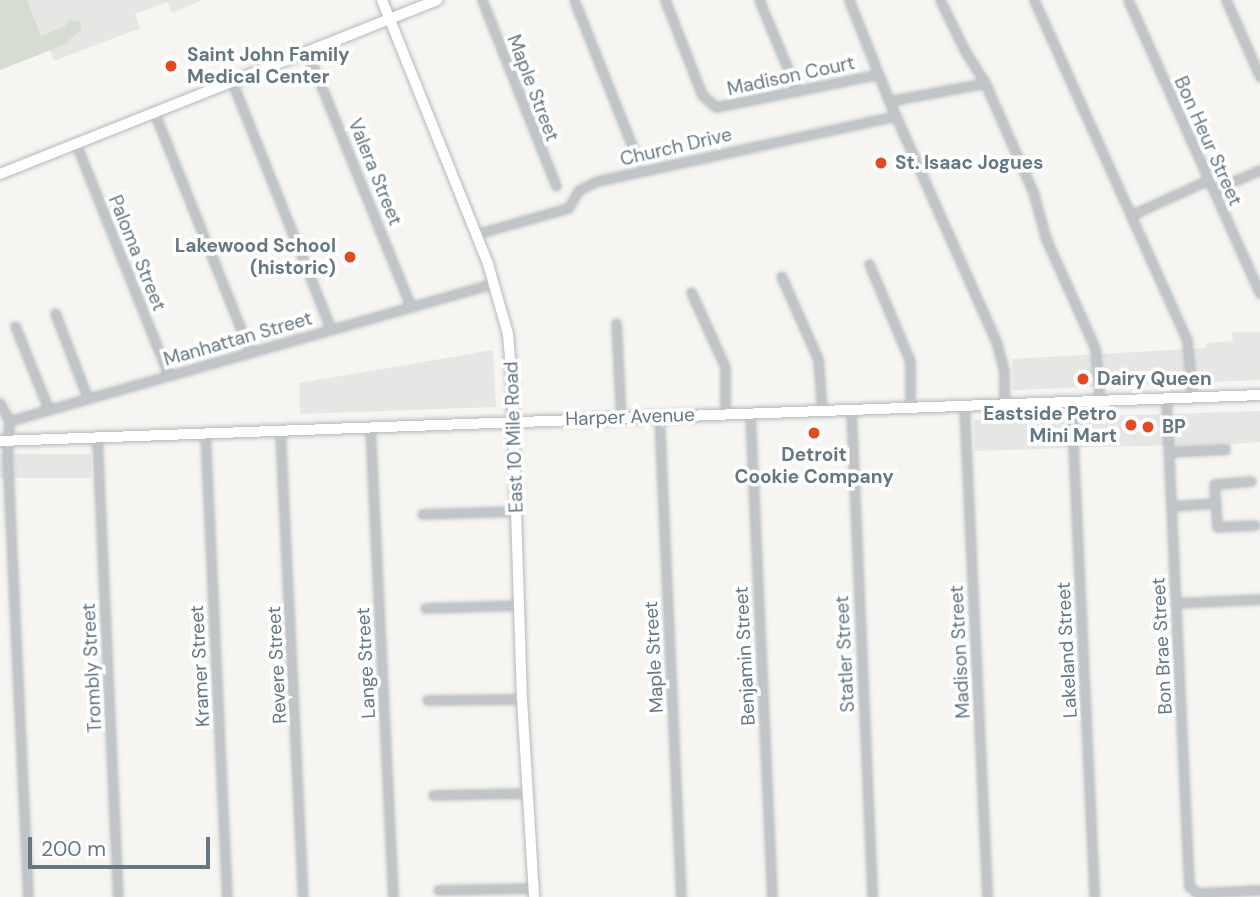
<!DOCTYPE html>
<html>
<head>
<meta charset="utf-8">
<style>
	body { margin:0 }
	#map { position:relative; width:1260px; height:897px; overflow:hidden; background:#f6f5f2; font-family:"DM Sans",sans-serif }
	div>[style] { position:absolute }
	[style*='--x'] { left:calc(var(--x)*1px); top:calc(var(--y)*1px); width:calc(var(--w)*1px); rotate:calc(var(--a)*1deg) }
	.built>* { inset:0; background:#e6e7e5; transform-origin:0 0 }
	.green>* { inset:0; background:#d7dcd3 }
	.roads { filter:drop-shadow(0 0 2px #b3b9bd) drop-shadow(0 0 2px #b3b9bd) }
	.street>* { height:7px; margin:-3.5px; padding:0 3.5px; transform-origin:3.5px; border-radius:3.5px; background:#c1c5c8 }
	.secondary>* { height:10px; margin:-5px; padding:0 5px; transform-origin:5px; border-radius:5px; background:#fff }
	.dots>* { width:19px; height:19px; translate:-50% -50%; box-sizing:border-box; border:4px solid #fff; border-radius:50% }
	span { translate:-50% -50%; white-space:nowrap; text-align:center; line-height:1.15; -webkit-text-stroke:7px #fff; paint-order:stroke }
	.poi-label { font-size:19px; color:#657783; font-weight:700 }
	.left { translate:0 -50%; text-align:left }
	.right { translate:-100% -50%; text-align:right }
	.street-label { font-size:19px; color:#657783 }
	.scale { position:absolute; left:28px; top:837px; width:182px; height:32px; box-sizing:border-box; border:4px solid #657783; border-top:0; padding-left:9px; font-size:21px; line-height:24px; white-space:nowrap; color:#657783; -webkit-text-stroke:5px #fff; paint-order:stroke }
</style>
</head>
<body>
<div id="map">
	<div class="built">
		<i style="clip-path:polygon(0 0,203px 0,172px 13px,167px 2px,135px 14px,140px 28px,54px 61px,50px 50px,0 70px)"></i>
		<i style="clip-path:polygon(1232px 332px,1260px 332px,1260px 380px,1013px 390px,1012px 359px,1206px 348px,1206px 343px,1233px 341px)"></i>
		<i style="clip-path:polygon(493px 350px,496px 407px,300px 414px,299px 383px)"></i>
		<i style="clip-path:polygon(1260px 411px,1260px 442px,1231px 444px,1231px 455px,1175px 457px,1174px 445px,975px 451px,974px 420px)"></i>
		<i style="left:91px;top:454px;width:24px;height:91px;rotate:90deg"></i>
	</div>
	<div class="green">
		<i style="clip-path:polygon(0 0,27px 0,41px 36px,65px 26px,69px 20px,81px 22px,81px 29px,64px 45px,0 70px)"></i>
	</div>
	<div class="roads">
		<div class="street">
			<i style="--x:482;--y:0;--w:200;--a:68.3"></i>
			<i style="--x:574;--y:0;--w:173;--a:68.3"></i>
			<i style="--x:665;--y:0;--w:102;--a:68.7"></i>
			<i style="--x:702;--y:95;--w:18;--a:41"></i>
			<i style="--x:716;--y:107;--w:166;--a:-11.4"></i>
			<i style="--x:759;--y:0;--w:99;--a:67.3"></i>
			<i style="--x:849;--y:0;--w:109;--a:68.4"></i>
			<i style="--x:889;--y:101;--w:263;--a:66"></i>
			<i style="--x:996;--y:341;--w:30;--a:75"></i>
			<i style="--x:1004;--y:370;--w:33;--a:90"></i>
			<i style="--x:940;--y:0;--w:57;--a:63.9"></i>
			<i style="--x:965;--y:51;--w:38;--a:58"></i>
			<i style="--x:985;--y:83;--w:119;--a:66.2"></i>
			<i style="--x:1033;--y:192;--w:49;--a:74.5"></i>
			<i style="--x:1046;--y:239;--w:120;--a:65.8"></i>
			<i style="--x:1095;--y:348;--w:53;--a:84.6"></i>
			<i style="--x:1034;--y:0;--w:374;--a:65.8"></i>
			<i style="--x:1187;--y:341;--w:56;--a:84.9"></i>
			<i style="--x:1128;--y:0;--w:322;--a:65.8"></i>
			<i style="--x:1226;--y:0;--w:84;--a:66.2"></i>
			<i style="--x:307;--y:51;--w:276;--a:67.9"></i>
			<i style="--x:232;--y:82;--w:266;--a:68.2"></i>
			<i style="--x:889;--y:101;--w:98;--a:-10.6"></i>
			<i style="--x:154;--y:112;--w:258;--a:68.2"></i>
			<i style="--x:76;--y:144;--w:248;--a:68.2"></i>
			<i style="--x:1213;--y:190;--w:51;--a:-23.1"></i>
			<i style="--x:1131;--y:215;--w:85;--a:-24.4"></i>
			<i style="--x:476;--y:234;--w:96;--a:-15.8"></i>
			<i style="--x:568;--y:208;--w:21;--a:-59"></i>
			<i style="--x:579;--y:190;--w:20;--a:-27"></i>
			<i style="--x:597;--y:181;--w:306;--a:-12.3"></i>
			<i style="--x:869;--y:264;--w:105;--a:67.1"></i>
			<i style="--x:910;--y:361;--w:46;--a:90"></i>
			<i style="--x:781;--y:276;--w:91;--a:66"></i>
			<i style="--x:818;--y:359;--w:52;--a:85.6"></i>
			<i style="--x:691;--y:292;--w:82;--a:65.6"></i>
			<i style="--x:725;--y:367;--w:46;--a:90"></i>
			<i style="--x:55;--y:313;--w:90;--a:69.1"></i>
			<i style="--x:616;--y:323;--w:94;--a:87"></i>
			<i style="--x:15;--y:326;--w:88;--a:68.1"></i>
			<i style="--x:1166;--y:399;--w:488;--a:87.3"></i>
			<i style="--x:1189;--y:886;--w:11;--a:41"></i>
			<i style="--x:1197;--y:893;--w:63;--a:-2.7"></i>
			<i style="--x:1071;--y:402;--w:496;--a:87.3"></i>
			<i style="--x:0;--y:403;--w:20;--a:63"></i>
			<i style="--x:964;--y:405;--w:493;--a:87.3"></i>
			<i style="--x:851;--y:410;--w:487;--a:87.5"></i>
			<i style="--x:750;--y:413;--w:484;--a:87.4"></i>
			<i style="--x:659;--y:415;--w:483;--a:87.4"></i>
			<i style="--x:370;--y:427;--w:471;--a:87.2"></i>
			<i style="--x:280;--y:431;--w:467;--a:87.2"></i>
			<i style="--x:205;--y:433;--w:465;--a:87.3"></i>
			<i style="--x:97;--y:438;--w:459;--a:87.4"></i>
			<i style="--x:1169;--y:452;--w:56;--a:-3.1"></i>
			<i style="--x:1251;--y:481;--w:37;--a:175"></i>
			<i style="--x:1214;--y:484;--w:43;--a:86"></i>
			<i style="--x:1217;--y:527;--w:38;--a:-3"></i>
			<i style="--x:1171;--y:506;--w:45;--a:-3.8"></i>
			<i style="--x:422;--y:514;--w:95;--a:-1.8"></i>
			<i style="--x:1176;--y:603;--w:84;--a:-2.7"></i>
			<i style="--x:425;--y:608;--w:95;--a:-1.8"></i>
			<i style="--x:427;--y:700;--w:95;--a:-0.6"></i>
			<i style="--x:433;--y:795;--w:96;--a:-1.2"></i>
			<i style="--x:438;--y:890;--w:96;--a:-1.2"></i>
			<i style="--x:28;--y:897;--w:441;--a:-92.7"></i>
			<i style="--x:7;--y:457;--w:36;--a:-87"></i>
			<i style="--x:9;--y:421;--w:505;--a:-15.85"></i>
		</div>
		<div class="secondary">
			<i style="--x:382;--y:0;--w:284;--a:68.1"></i>
			<i style="--x:488;--y:264;--w:73;--a:74.1"></i>
			<i style="--x:508;--y:334;--w:49;--a:85.3"></i>
			<i style="--x:512;--y:383;--w:316;--a:88.2"></i>
			<i style="--x:522;--y:699;--w:198;--a:86.5"></i>
			<i style="--x:0;--y:174;--w:471;--a:-21.7"></i>
			<i style="--x:0;--y:441;--w:1261;--a:-2.09"></i>
		</div>
	</div>
	<div class="dots">
		<i style="left:171px;top:66px;background:#e24a26"></i>
		<i style="left:881px;top:163px;background:#e24a26"></i>
		<i style="left:350px;top:257px;background:#e24a26"></i>
		<i style="left:1083px;top:379px;background:#e24a26"></i>
		<i style="left:1131px;top:425px;background:#e24a26"></i>
		<i style="left:1148px;top:427px;background:#e24a26"></i>
		<i style="left:814px;top:433px;background:#e24a26"></i>
	</div>
	<div class="poi-label">
		<span class="left" style="left:187px;top:66px">Saint John Family<br>Medical Center</span>
		<span class="left" style="left:895px;top:163px">St. Isaac Jogues</span>
		<span class="right" style="left:336px;top:257px">Lakewood School<br>(historic)</span>
		<span class="left" style="left:1097px;top:379px">Dairy Queen</span>
		<span class="right" style="left:1117px;top:425px">Eastside Petro<br>Mini Mart</span>
		<span class="left" style="left:1162px;top:427px">BP</span>
		<span style="left:814px;top:466px">Detroit<br>Cookie Company</span>
	</div>
	<div class="street-label">
		<span style="left:791px;top:76px;rotate:-12deg">Madison Court</span>
		<span style="left:533px;top:88px;rotate:69deg">Maple Street</span>
		<span style="left:1208px;top:141px;rotate:66deg">Bon Heur Street</span>
		<span style="left:676px;top:147px;rotate:-13deg">Church Drive</span>
		<span style="left:375px;top:172px;rotate:68deg">Valera Street</span>
		<span style="left:137px;top:253px;rotate:68deg">Paloma Street</span>
		<span style="left:238px;top:339px;rotate:-16deg">Manhattan Street</span>
		<span style="left:630px;top:417px;rotate:-2deg">Harper Avenue</span>
		<span style="left:514px;top:437px;rotate:-92deg">East 10 Mile Road</span>
		<span style="left:1162px;top:646px;rotate:-93deg">Bon Brae Street</span>
		<span style="left:1067px;top:650px;rotate:-93deg">Lakeland Street</span>
		<span style="left:960px;top:652px;rotate:-93deg">Madison Street</span>
		<span style="left:845px;top:654px;rotate:-93deg">Statler Street</span>
		<span style="left:745px;top:656px;rotate:-93deg">Benjamin Street</span>
		<span style="left:654px;top:657px;rotate:-93deg">Maple Street</span>
		<span style="left:366px;top:663px;rotate:-93deg">Lange Street</span>
		<span style="left:277px;top:665px;rotate:-93deg">Revere Street</span>
		<span style="left:200px;top:666px;rotate:-93deg">Kramer Street</span>
		<span style="left:92px;top:668px;rotate:-93deg">Trombly Street</span>
	</div>
	<div class="scale">200 m</div>
</div>
</body>
</html>
